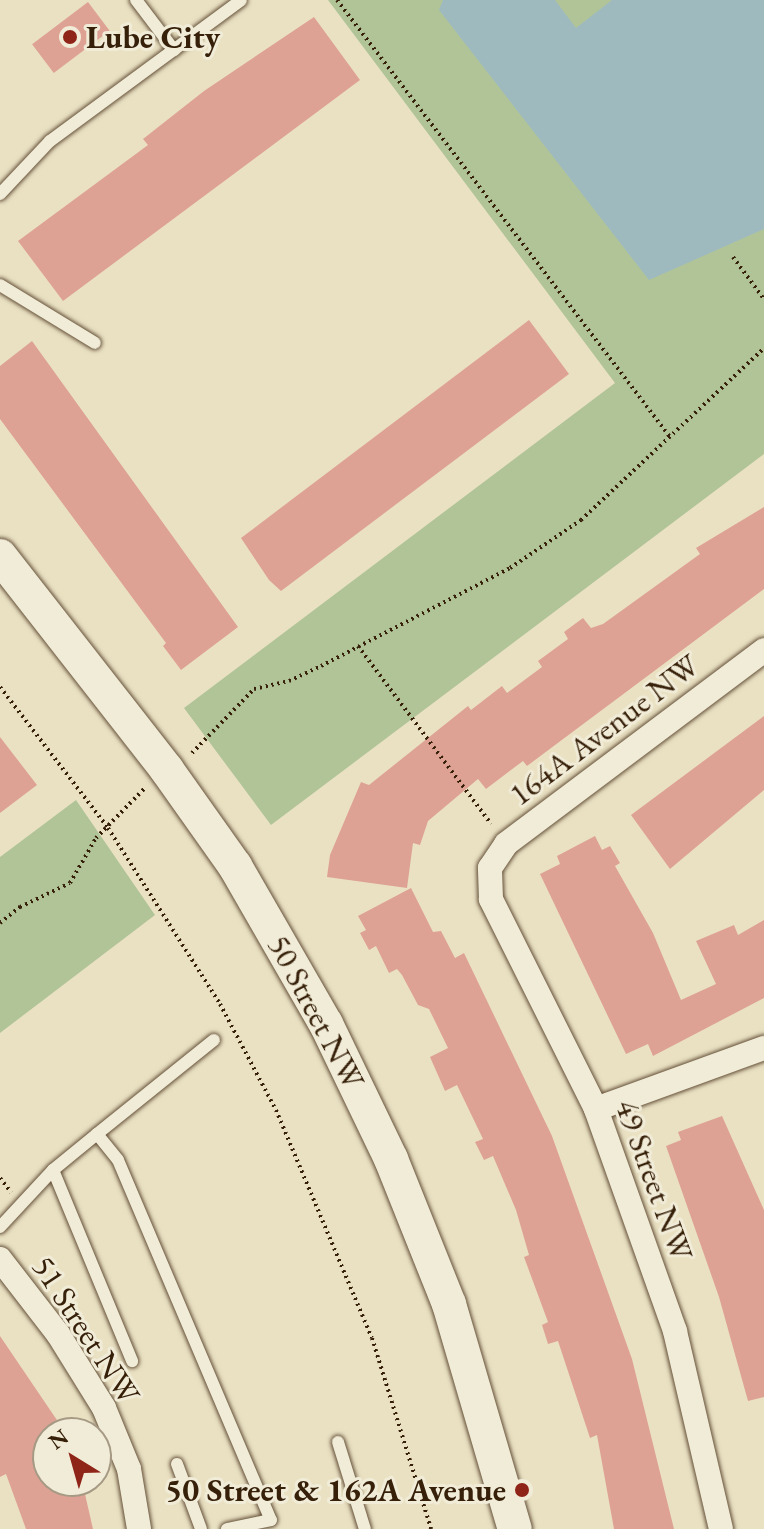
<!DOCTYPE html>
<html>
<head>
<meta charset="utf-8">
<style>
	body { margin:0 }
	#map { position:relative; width:764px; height:1529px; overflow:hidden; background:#eae1c3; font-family:"EB Garamond",serif }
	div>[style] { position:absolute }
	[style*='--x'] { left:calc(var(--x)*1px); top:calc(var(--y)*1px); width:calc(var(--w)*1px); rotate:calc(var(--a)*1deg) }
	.green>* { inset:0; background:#b1c498 }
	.water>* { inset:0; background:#9ebabf }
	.building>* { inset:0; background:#dea294; transform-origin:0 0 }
	.path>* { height:4px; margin-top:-2px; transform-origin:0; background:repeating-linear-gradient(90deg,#372009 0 2px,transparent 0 6px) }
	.roads { filter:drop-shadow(0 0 2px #645038) drop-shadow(0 0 2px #645038) }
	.lane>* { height:12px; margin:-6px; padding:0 6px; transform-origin:6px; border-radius:6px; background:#f1ecd8 }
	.street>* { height:24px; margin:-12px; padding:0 12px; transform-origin:12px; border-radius:12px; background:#f1ecd8 }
	.secondary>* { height:34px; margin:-17px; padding:0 17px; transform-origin:17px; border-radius:17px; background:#f1ecd8 }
	.dots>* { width:22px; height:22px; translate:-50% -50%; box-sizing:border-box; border:4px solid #f1ecd8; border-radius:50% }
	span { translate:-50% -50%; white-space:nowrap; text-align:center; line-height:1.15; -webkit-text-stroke:6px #f1ecd8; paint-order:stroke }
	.poi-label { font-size:32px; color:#372009; font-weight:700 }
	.left { translate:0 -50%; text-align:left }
	.right { translate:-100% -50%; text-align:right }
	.street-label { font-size:32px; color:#372009 }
	.north { position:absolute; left:32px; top:1417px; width:80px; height:80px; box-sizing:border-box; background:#f1ecd8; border:2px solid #a79a85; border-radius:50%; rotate:323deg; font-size:22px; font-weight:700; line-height:32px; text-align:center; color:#372009 }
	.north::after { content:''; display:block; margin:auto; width:28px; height:36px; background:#8f2418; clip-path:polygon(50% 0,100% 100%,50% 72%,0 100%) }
</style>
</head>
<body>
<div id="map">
	<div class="green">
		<i style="clip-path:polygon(328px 0,764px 0,764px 454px,271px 825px,184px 708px,615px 383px)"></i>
		<i style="clip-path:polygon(76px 800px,155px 915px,0 1033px,0 857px)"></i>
	</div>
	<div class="water">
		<i style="clip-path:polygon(443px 0,555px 0,576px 28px,612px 0,764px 0,764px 229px,649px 280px,439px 10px)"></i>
	</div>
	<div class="building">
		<i style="left:88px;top:2px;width:36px;height:70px;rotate:53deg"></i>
		<i style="clip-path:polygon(314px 17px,360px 80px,63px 301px,18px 241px,148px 145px,143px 139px,204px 91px)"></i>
		<i style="clip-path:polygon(529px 320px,569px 374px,281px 591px,269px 580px,241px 538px)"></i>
		<i style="clip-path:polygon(32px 341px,238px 627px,181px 670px,163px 646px,166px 643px,0 419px,0 366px)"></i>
		<i style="clip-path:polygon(764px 507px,764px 589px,527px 766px,523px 761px,486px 789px,478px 779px,428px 821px,420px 845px,413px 843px,407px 888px,327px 877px,330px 855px,361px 782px,369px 785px,468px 706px,471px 710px,502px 686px,507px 693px,542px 667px,538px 661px,568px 639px,564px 632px,583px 618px,591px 628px,603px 624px,700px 554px,696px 548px)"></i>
		<i style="clip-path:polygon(764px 716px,764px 790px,670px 869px,631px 815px)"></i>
		<i style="clip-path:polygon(0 737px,37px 785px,0 813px)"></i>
		<i style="clip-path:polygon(595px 836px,602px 850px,610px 846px,620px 863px,615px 866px,653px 933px,681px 1000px,716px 984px,696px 941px,734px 925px,738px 935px,764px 920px,764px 998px,653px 1056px,648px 1044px,626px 1054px,540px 874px,560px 864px,557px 856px)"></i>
		<i style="clip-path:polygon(411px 888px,433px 932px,441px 931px,455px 958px,464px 953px,552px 1136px,632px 1359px,674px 1529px,614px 1529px,597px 1435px,590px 1438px,558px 1341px,548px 1344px,542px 1325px,548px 1322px,524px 1257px,529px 1255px,516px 1210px,493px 1156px,484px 1160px,475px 1142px,483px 1139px,457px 1085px,445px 1091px,430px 1057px,448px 1048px,429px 1009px,418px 1005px,402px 975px,397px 969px,389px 973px,376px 946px,369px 950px,360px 933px,366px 930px,358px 916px)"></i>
		<i style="clip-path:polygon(722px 1116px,764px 1210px,764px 1397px,748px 1401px,719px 1297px,666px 1146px,681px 1140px,678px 1132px)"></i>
		<i style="clip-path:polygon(0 1336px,63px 1429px,43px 1440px,48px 1481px,82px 1481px,93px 1529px,26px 1529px,6px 1474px,0 1477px)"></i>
	</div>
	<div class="path">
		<i style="--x:337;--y:0;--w:549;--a:52.69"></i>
		<i style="--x:733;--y:257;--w:52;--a:53.6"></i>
		<i style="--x:358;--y:646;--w:222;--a:53.2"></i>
		<i style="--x:0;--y:687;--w:178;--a:52.5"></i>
		<i style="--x:108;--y:828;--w:209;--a:57.5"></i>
		<i style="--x:220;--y:1004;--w:120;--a:62.2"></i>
		<i style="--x:276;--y:1110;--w:247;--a:67.2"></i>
		<i style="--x:372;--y:1338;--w:200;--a:72.8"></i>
		<i style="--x:192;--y:753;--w:89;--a:-45.9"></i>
		<i style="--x:254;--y:689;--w:36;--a:-13"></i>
		<i style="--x:289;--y:681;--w:35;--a:-25"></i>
		<i style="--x:321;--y:666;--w:213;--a:-27.4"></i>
		<i style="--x:510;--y:568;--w:86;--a:-34.1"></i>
		<i style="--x:581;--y:520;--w:251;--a:-43.2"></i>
		<i style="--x:0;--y:923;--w:26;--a:-39"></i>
		<i style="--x:20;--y:907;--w:55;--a:-25.6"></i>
		<i style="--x:70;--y:883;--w:52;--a:-60"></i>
		<i style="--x:96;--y:838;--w:71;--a:-45.6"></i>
		<i style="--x:0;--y:1178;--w:18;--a:52"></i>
	</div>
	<div class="roads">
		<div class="lane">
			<i style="--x:136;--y:0;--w:63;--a:52.8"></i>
			<i style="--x:0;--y:194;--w:73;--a:-46.7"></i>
			<i style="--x:50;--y:141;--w:237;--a:-36.4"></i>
			<i style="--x:0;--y:285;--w:111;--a:31.4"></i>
			<i style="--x:97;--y:1134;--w:150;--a:-38.8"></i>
			<i style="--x:53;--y:1170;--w:207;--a:67.5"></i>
			<i style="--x:0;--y:1227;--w:78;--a:-47.1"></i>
			<i style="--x:53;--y:1170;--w:57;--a:-39.3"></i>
			<i style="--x:97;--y:1134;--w:33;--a:51"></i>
			<i style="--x:118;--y:1160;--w:391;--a:67"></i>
			<i style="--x:271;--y:1520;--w:45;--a:168.4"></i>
			<i style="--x:338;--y:1442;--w:91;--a:72.8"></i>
			<i style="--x:177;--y:1464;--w:69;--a:69.7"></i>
		</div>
		<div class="street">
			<i style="--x:596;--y:1109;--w:179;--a:-20"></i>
			<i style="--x:0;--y:1259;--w:95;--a:52.3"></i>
			<i style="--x:58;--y:1334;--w:87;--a:58.1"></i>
			<i style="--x:104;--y:1408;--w:66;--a:67.7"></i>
			<i style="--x:129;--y:1469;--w:61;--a:80.5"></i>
			<i style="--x:721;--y:1529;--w:203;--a:-103.1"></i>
			<i style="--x:675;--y:1331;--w:236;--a:-109.6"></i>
			<i style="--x:596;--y:1109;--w:235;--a:-116.6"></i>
			<i style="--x:491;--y:899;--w:31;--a:-92"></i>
			<i style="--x:490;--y:868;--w:29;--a:-56"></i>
			<i style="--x:506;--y:844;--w:323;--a:-36.9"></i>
		</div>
		<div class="secondary">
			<i style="--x:0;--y:556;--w:271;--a:52"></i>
			<i style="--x:167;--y:770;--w:118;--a:54.7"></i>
			<i style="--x:235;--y:866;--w:182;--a:60.1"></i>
			<i style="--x:326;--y:1024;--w:150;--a:64.3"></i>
			<i style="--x:391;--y:1159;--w:156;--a:68.2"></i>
			<i style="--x:449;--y:1304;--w:234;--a:73.7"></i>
		</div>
	</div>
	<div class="dots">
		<i style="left:70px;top:37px;background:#8f2418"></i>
		<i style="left:522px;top:1490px;background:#8f2418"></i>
	</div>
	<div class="poi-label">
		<span class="left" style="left:86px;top:37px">Lube City</span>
		<span class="right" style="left:506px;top:1490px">50 Street &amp; 162A Avenue</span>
	</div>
	<div class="street-label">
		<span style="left:604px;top:730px;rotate:-37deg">164A Avenue NW</span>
		<span style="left:316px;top:1012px;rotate:62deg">50 Street NW</span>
		<span style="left:654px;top:1180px;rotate:70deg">49 Street NW</span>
		<span style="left:86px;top:1330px;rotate:57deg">51 Street NW</span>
	</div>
	<div class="north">N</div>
</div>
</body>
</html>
